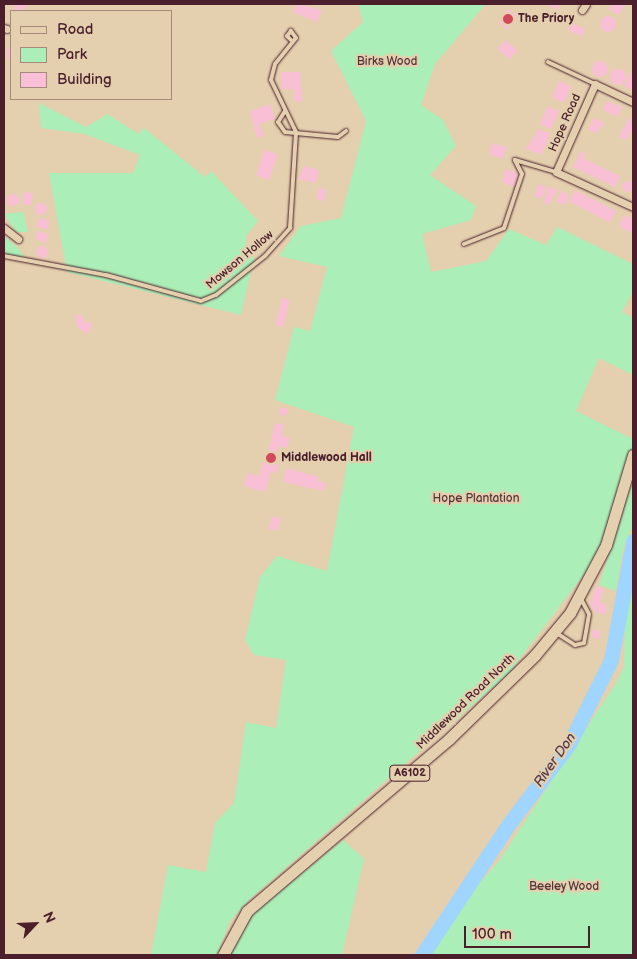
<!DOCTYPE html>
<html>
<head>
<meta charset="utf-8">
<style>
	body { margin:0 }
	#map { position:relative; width:637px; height:959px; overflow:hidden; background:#e4cfae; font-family:"Balsamiq Sans",sans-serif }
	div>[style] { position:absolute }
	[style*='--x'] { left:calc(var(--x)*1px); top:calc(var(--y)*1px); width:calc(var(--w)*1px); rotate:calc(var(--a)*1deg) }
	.green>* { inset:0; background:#aceeb7 }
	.river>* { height:15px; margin:-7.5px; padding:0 7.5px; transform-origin:7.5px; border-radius:7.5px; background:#9fd5fe }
	.building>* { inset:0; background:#f9c0d5; transform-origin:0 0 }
	.round { border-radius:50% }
	.roads { filter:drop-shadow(0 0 1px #4a1f2b) drop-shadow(0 0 1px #4a1f2b) }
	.service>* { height:4px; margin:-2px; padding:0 2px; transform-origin:2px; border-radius:2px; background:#e4cfae }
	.minor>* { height:7px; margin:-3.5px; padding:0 3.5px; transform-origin:3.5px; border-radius:3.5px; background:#e4cfae }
	.primary>* { height:11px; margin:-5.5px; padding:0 5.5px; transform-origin:5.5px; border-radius:5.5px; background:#e4cfae }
	.dots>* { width:14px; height:14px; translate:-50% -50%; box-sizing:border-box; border:2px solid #e4cfae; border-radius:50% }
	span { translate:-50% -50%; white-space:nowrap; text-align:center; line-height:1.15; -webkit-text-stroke:4.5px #e4cfae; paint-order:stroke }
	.shield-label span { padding:1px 4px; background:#e4cfae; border:1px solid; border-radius:4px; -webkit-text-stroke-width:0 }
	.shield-label { font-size:11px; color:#4a1f2b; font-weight:700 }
	.poi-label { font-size:12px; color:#4a1f2b; font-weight:700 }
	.left { translate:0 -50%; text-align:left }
	.park-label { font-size:12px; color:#543439 }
	.street-label { font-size:12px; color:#4a1f2b }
	.water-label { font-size:14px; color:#573a4b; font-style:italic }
	.frame { position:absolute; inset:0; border:5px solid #4a1f2b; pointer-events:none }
	.legend { position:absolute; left:10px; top:10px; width:162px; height:90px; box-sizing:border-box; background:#e4cfae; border:1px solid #a6897a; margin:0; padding:6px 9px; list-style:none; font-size:15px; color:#4a1f2b }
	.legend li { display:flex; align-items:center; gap:10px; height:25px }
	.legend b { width:25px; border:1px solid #a6897a }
	.north { position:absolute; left:10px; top:899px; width:50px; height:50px; -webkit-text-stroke:4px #e4cfae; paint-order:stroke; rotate:65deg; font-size:14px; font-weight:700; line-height:20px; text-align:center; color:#4a1f2b }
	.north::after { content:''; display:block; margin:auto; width:18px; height:22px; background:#4a1f2b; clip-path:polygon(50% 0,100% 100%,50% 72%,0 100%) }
	.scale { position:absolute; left:464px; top:926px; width:126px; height:22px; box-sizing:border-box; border:2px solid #4a1f2b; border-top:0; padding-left:6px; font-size:15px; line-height:18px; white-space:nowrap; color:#4a1f2b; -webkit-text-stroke:4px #e4cfae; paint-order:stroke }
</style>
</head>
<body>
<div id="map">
	<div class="green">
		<i style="clip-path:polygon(358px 4px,486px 4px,435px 64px,421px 105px,443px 120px,456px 146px,430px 175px,476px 206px,471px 220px,422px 234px,431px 272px,486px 261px,509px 229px,546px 245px,557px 227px,633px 264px,633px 292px,622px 312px,633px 318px,633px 375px,599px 358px,576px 411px,633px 439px,633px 444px,598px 556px,508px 674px,250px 899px,230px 921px,217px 955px,151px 955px,168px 865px,206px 872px,215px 823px,234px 803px,246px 722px,276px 728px,286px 660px,254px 655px,245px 640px,260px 577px,277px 556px,327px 571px,354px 427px,275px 400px,294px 327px,310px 331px,327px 267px,279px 256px,301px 226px,341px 218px,366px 121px,331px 51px,363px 22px)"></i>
		<i style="clip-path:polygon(39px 103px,86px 127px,108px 114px,138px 134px,144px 128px,205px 177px,211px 171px,258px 221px,246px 236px,246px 247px,254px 258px,241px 315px,67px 272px,49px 173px,133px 173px,140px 155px,84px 134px,41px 128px)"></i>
		<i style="clip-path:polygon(23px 212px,28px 232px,16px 232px,4px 214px)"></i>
		<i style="clip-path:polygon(4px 236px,18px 248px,24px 257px,19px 261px,6px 255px)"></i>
		<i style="clip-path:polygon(633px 481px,633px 525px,624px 545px,616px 591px,599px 585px)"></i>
		<i style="clip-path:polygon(633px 586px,633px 955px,415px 955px,499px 861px,616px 683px,624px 666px,625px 619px)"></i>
		<i style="clip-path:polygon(343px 840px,364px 859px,342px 955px,228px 955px,250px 916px)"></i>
	</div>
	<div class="river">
		<i style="--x:422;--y:955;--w:156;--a:-56.5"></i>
		<i style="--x:508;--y:825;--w:101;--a:-53"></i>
		<i style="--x:569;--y:744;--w:94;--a:-63.4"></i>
		<i style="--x:611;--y:660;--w:121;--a:-79.5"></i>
	</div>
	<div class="building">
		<i style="clip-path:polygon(25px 4px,27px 8px,15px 11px,14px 5px)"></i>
		<i style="clip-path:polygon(297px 4px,322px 10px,317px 22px,293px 12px)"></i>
		<i style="clip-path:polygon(546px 4px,561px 4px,558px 10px)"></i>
		<i style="clip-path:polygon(612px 4px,625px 4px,620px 15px,609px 10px)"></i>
		<i style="left:508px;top:9px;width:11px;height:17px;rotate:34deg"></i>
		<i class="round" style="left:600px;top:16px;width:16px;height:16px"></i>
		<i style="left:571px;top:22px;width:16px;height:8px;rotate:27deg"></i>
		<i style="left:505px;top:40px;width:16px;height:12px;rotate:40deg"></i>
		<i style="clip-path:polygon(7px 48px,11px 48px,11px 59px,8px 59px)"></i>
		<i class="round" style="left:592px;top:61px;width:16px;height:16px"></i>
		<i class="round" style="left:610px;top:69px;width:16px;height:16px"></i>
		<i style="clip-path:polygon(631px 71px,633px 87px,631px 90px,624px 86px)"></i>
		<i style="clip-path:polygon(281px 72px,300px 72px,302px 102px,294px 101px,294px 89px,281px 89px)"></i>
		<i style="left:559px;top:81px;width:13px;height:18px;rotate:23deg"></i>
		<i style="clip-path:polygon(607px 101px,622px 107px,617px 117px,603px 110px)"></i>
		<i style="clip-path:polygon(270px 104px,275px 119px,259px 124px,264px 136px,257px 138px,250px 111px)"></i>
		<i style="left:548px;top:106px;width:12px;height:20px;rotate:24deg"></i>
		<i style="clip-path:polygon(629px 116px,633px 129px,626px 140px,619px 137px)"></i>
		<i style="clip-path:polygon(594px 118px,605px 123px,596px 133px,588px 130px)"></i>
		<i style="clip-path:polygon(539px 129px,550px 133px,542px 155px,526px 149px)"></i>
		<i style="left:492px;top:143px;width:15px;height:12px;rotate:16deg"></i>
		<i style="left:264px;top:150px;width:14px;height:27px;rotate:17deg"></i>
		<i style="clip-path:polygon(581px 151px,586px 154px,584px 159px,620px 176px,615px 187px,573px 167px)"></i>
		<i style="clip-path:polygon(304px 166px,319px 170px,316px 183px,298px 179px)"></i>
		<i style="left:506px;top:169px;width:13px;height:14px;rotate:18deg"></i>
		<i class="round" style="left:621.5px;top:180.5px;width:11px;height:11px"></i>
		<i style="left:539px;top:184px;width:8px;height:13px;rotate:23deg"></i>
		<i style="clip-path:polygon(549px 187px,558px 190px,548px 205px,543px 203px)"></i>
		<i style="clip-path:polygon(319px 188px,326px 189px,324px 201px,316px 199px)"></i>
		<i style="left:575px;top:190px;width:46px;height:13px;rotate:27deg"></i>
		<i style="clip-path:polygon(561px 191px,569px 195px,565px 205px,556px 202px)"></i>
		<i style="left:24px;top:192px;width:9px;height:12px;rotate:6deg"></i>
		<i class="round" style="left:7px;top:194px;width:12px;height:12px"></i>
		<i class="round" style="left:35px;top:203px;width:12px;height:12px"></i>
		<i style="clip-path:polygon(624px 215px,633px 219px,633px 233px,619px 227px)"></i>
		<i style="left:39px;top:218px;width:11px;height:9px;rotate:15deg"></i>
		<i style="clip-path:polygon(37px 231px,48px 234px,46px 243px,35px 239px)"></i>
		<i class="round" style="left:36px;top:246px;width:12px;height:12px"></i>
		<i style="left:282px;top:298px;width:8px;height:28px;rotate:14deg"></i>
		<i style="clip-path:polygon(75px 315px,82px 315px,86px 323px,93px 323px,88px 334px,77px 327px)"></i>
		<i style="clip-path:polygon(280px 407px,288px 409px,286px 416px,279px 414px)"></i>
		<i style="clip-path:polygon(275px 423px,284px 425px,281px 435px,290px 438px,287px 448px,278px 446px,273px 463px,279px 465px,276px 473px,271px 472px,265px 492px,244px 486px,247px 473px,259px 476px,263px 462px,266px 463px)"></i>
		<i style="clip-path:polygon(286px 468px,319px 477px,318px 481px,326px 483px,324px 491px,283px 482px)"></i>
		<i style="left:272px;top:516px;width:9px;height:13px;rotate:13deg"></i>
		<i style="clip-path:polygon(596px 586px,604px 589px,600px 602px,606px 604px,606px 615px,594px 611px,590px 603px)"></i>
		<i style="left:592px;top:630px;width:8px;height:8px"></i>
	</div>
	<div class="roads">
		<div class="service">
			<i style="--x:548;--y:62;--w:52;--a:25.1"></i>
			<i style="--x:285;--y:111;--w:13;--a:122"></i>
			<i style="--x:278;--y:122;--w:12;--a:55"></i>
			<i style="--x:285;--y:132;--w:53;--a:5.4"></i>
			<i style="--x:338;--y:137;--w:10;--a:-37"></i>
			<i style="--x:464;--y:244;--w:43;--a:-21.8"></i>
			<i style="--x:504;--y:228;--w:57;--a:-71.6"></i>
			<i style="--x:522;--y:174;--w:16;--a:-117"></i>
			<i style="--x:515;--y:160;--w:43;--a:16.3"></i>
			<i style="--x:4;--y:256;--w:104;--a:10.6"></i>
			<i style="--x:106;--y:275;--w:98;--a:15.3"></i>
			<i style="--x:201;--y:301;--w:16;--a:-22"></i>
			<i style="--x:216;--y:295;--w:63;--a:-38.5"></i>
			<i style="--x:265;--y:256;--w:38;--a:-48"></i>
			<i style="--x:290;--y:228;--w:96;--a:-86.4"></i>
			<i style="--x:296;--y:132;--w:58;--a:-115.7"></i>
			<i style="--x:271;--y:80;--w:16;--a:-76"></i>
			<i style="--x:275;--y:64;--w:33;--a:-51"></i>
			<i style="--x:296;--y:38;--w:9;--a:-126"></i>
			<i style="--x:291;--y:31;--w:6;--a:129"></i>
			<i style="--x:287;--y:36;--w:7;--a:45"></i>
			<i style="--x:555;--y:632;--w:24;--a:33"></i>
			<i style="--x:575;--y:645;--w:9;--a:-13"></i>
			<i style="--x:584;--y:643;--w:29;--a:-80"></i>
			<i style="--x:589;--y:614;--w:17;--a:-118"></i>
		</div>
		<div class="minor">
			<i style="--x:582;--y:10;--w:7;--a:-56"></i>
			<i style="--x:4;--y:28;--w:3;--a:18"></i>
			<i style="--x:633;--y:102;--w:42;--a:-154.7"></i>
			<i style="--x:595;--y:84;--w:96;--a:113.9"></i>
			<i style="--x:556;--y:172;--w:85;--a:24.4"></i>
			<i style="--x:4;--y:228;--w:18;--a:38"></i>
		</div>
		<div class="primary">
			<i style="--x:223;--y:955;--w:50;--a:-61.4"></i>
			<i style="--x:247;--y:911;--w:265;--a:-40.4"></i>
			<i style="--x:449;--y:739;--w:120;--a:-44.3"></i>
			<i style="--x:535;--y:655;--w:55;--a:-50.2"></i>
			<i style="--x:570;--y:613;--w:77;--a:-62.1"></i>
			<i style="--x:606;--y:545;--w:94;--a:-73.3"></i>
		</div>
	</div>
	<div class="dots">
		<i style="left:508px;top:19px;background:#d1495b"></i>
		<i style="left:271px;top:458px;background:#d1495b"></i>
	</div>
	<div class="shield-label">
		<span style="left:410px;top:773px">A6102</span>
	</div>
	<div class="poi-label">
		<span class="left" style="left:518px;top:19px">The Priory</span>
		<span class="left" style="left:281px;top:458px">Middlewood Hall</span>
	</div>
	<div class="park-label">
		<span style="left:387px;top:62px">Birks Wood</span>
		<span style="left:476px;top:499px">Hope Plantation</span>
		<span style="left:564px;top:887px">Beeley Wood</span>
	</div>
	<div class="street-label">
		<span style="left:565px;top:123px;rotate:-66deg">Hope Road</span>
		<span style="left:240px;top:260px;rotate:-40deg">Mowson Hollow</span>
		<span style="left:466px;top:702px;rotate:-44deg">Middlewood Road North</span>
	</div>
	<div class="water-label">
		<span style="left:555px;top:760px;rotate:-55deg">River Don</span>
	</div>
	<div class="frame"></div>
	<ul class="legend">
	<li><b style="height:6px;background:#e4cfae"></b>Road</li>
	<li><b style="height:14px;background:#aceeb7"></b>Park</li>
	<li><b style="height:14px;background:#f9c0d5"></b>Building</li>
	</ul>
	<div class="north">N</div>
	<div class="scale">100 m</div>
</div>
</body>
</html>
